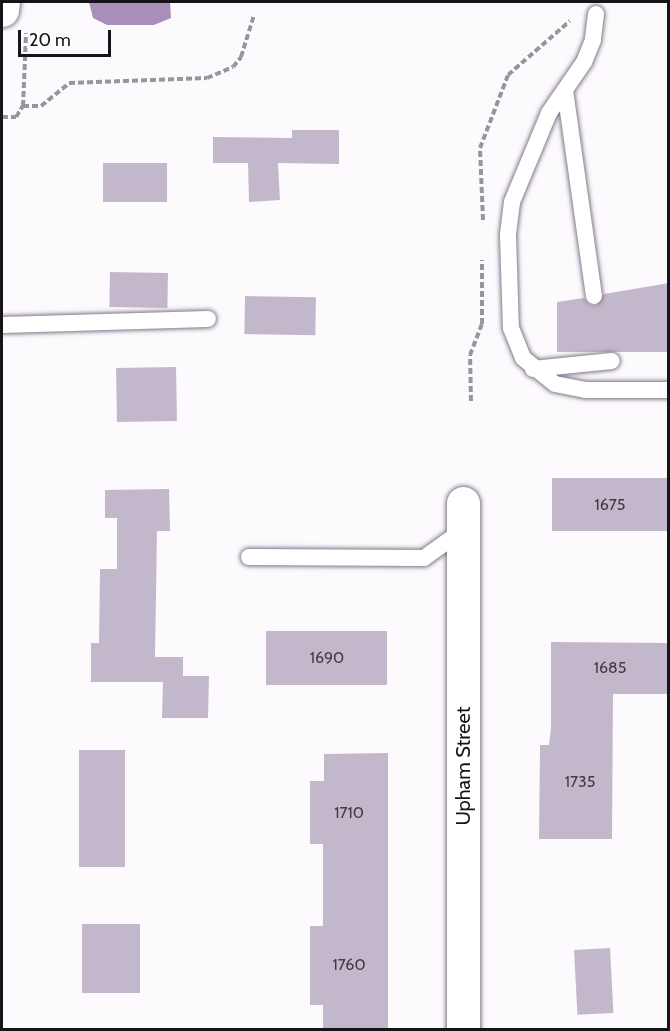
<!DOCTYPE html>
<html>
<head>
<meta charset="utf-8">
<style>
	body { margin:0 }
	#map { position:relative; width:670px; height:1031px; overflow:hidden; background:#fcfafd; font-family:Cabin,sans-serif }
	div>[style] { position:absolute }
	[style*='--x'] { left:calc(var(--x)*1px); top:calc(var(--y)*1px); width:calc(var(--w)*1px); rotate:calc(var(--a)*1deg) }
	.water>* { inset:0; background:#aa8eba }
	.building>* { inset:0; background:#c3b8cb; transform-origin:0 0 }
	.path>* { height:4px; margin-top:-2px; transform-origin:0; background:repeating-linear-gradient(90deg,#98969a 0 6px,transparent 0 9px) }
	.roads { filter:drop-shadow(0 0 2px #847a8b) drop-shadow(0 0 2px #847a8b) }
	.service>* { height:16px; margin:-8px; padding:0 8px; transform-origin:8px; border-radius:8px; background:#fff }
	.minor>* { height:33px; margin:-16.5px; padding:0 16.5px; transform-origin:16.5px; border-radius:16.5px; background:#fff }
	.tertiary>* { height:33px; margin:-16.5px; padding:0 16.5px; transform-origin:16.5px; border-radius:16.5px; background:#fff }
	span { translate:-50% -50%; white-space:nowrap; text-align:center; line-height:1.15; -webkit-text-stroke:5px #fff; paint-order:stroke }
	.number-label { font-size:16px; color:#413c46 }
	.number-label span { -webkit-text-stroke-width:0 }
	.street-label { font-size:20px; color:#161319 }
	.frame { position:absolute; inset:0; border:3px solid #161319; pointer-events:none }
	.scale { position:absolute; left:18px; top:30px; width:93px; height:27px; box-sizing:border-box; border:3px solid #161319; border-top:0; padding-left:8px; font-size:18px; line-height:21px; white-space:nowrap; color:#161319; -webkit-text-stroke:4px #fff; paint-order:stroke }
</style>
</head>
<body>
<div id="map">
	<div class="water">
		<i style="clip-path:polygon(89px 2px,170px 2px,171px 18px,154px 25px,107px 25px,93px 18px)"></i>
	</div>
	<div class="building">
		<i style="clip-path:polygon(292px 130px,339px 130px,339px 164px,278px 163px,280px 200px,249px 202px,248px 163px,213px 163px,213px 137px,292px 138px)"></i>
		<i style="left:167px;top:163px;width:39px;height:64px;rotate:90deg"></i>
		<i style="left:110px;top:272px;width:58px;height:35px;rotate:1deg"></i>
		<i style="clip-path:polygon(669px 283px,669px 352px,557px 352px,557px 302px,584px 298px,590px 305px,596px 306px,604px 294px)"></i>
		<i style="left:245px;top:296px;width:71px;height:38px;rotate:1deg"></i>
		<i style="left:176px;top:367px;width:54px;height:60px;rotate:89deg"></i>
		<i style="left:552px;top:478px;width:117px;height:53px"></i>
		<i style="clip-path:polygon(169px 489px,170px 531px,157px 531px,155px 657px,183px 657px,183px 676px,209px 676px,208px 718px,162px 718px,163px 682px,91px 682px,91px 643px,99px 643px,100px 569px,117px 569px,117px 518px,105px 518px,105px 490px)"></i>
		<i style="left:266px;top:631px;width:121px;height:54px"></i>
		<i style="clip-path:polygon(551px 642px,669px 643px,669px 694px,613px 694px,612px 839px,539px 839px,540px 745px,549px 745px,551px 728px)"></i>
		<i style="left:79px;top:750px;width:46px;height:117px"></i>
		<i style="clip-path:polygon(388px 753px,388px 1029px,323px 1029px,323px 1005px,310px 1005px,310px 926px,323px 926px,323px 844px,310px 844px,310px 781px,324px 781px,324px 754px)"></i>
		<i style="left:82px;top:924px;width:58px;height:69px"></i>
		<i style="left:610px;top:948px;width:65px;height:36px;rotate:87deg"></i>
	</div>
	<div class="path">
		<i style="--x:23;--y:106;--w:18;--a:0"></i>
		<i style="--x:41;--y:106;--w:36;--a:-39"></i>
		<i style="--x:69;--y:83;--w:138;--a:-2.1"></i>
		<i style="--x:207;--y:78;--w:28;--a:-23"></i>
		<i style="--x:233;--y:67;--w:13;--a:-51"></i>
		<i style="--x:241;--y:57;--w:44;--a:-72.8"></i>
		<i style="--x:2;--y:117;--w:14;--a:0"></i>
		<i style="--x:16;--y:117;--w:13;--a:-58"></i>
		<i style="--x:23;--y:106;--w:73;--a:-87.6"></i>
		<i style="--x:483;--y:220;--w:72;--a:-92.4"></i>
		<i style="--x:480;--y:148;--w:78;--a:-69"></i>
		<i style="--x:508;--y:75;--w:82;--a:-41.1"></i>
		<i style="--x:471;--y:401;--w:46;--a:-91.2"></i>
		<i style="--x:470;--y:355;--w:33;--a:-69"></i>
		<i style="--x:482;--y:324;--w:64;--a:-90"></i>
	</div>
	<div class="roads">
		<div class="service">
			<i style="--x:596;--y:14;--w:26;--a:97"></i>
			<i style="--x:593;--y:40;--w:24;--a:112"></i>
			<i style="--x:584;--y:62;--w:62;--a:124.5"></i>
			<i style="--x:549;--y:113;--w:96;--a:112.6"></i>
			<i style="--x:512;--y:202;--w:33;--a:97"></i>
			<i style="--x:508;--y:235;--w:93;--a:88.2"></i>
			<i style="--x:511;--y:328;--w:32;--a:68"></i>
			<i style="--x:523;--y:358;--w:41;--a:39.1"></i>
			<i style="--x:555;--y:384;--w:32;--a:11"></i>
			<i style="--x:586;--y:390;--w:82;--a:0"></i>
			<i style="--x:565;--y:90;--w:208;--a:82"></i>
			<i style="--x:2;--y:325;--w:206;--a:-1.7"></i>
			<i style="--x:533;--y:369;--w:79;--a:-5.8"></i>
			<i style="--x:249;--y:557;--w:175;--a:0.3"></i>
			<i style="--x:424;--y:558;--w:48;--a:-35.7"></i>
		</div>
		<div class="minor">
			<i style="--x:463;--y:503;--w:527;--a:90"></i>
		</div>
		<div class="tertiary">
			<i style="--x:2;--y:10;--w:8;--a:-83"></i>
		</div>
	</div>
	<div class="number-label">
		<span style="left:610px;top:505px">1675</span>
		<span style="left:327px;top:658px">1690</span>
		<span style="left:610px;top:668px">1685</span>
		<span style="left:580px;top:782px">1735</span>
		<span style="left:349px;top:813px">1710</span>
		<span style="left:349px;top:965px">1760</span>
	</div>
	<div class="street-label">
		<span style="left:463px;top:766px;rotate:-90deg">Upham Street</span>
	</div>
	<div class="frame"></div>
	<div class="scale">20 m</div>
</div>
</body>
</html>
